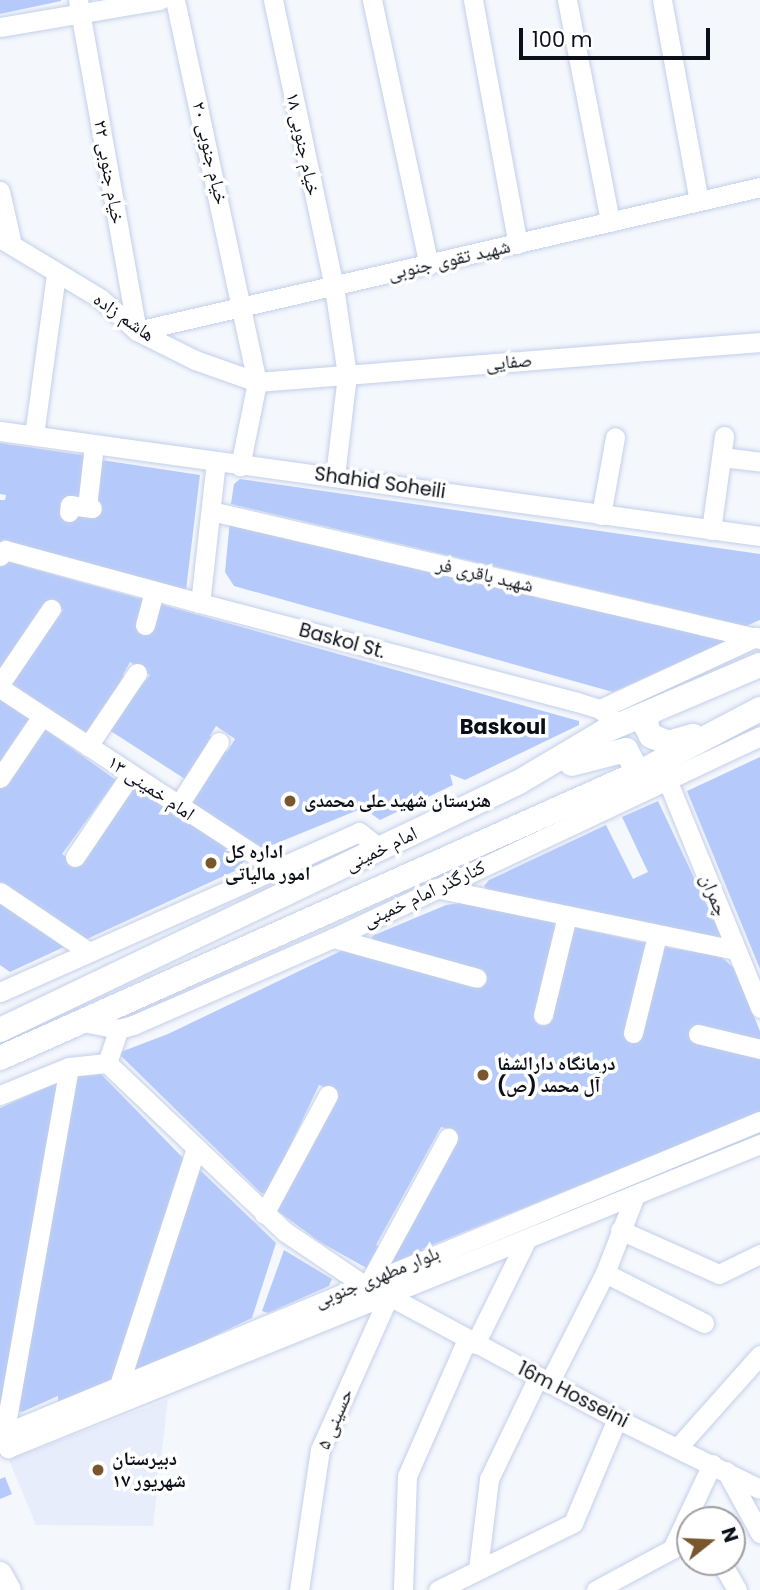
<!DOCTYPE html>
<html>
<head>
<meta charset="utf-8">
<style>
	body { margin:0 }
	#map { position:relative; width:760px; height:1590px; overflow:hidden; background:#f4f7fc; font-family:Poppins,"Noto Naskh Arabic",sans-serif }
	div>[style] { position:absolute }
	[style*='--x'] { left:calc(var(--x)*1px); top:calc(var(--y)*1px); width:calc(var(--w)*1px); rotate:calc(var(--a)*1deg) }
	.built>* { inset:0; background:#e7edfb }
	.building>* { inset:0; background:#b5cafb }
	.roads { filter:drop-shadow(0 0 2px #c3cfea) drop-shadow(0 0 2px #c3cfea) }
	.minor>* { height:19px; margin:-9.5px; padding:0 9.5px; transform-origin:9.5px; border-radius:9.5px; background:#fff }
	.major>* { height:24px; margin:-12px; padding:0 12px; transform-origin:12px; border-radius:12px; background:#fff }
	.dots>* { width:19px; height:19px; translate:-50% -50%; box-sizing:border-box; border:4px solid #fff; border-radius:50% }
	span { translate:-50% -50%; white-space:nowrap; text-align:center; line-height:1.15; -webkit-text-stroke:7px #fff; paint-order:stroke }
	.street-label { font-size:19px; color:#0b0f18 }
	.poi-label { font-size:19px; color:#0b0f18; font-weight:700 }
	.left { translate:0 -50%; text-align:left }
	.neighbourhood-label { font-size:21px; color:#0b0f18; font-weight:700 }
	.north { position:absolute; left:676px; top:1506px; width:70px; height:70px; box-sizing:border-box; background:#fff; border:2px solid #9d9fa3; border-radius:50%; rotate:72deg; font-size:19px; font-weight:700; line-height:28px; text-align:center; color:#0b0f18 }
	.north::after { content:''; display:block; margin:auto; width:24px; height:32px; background:#79562e; clip-path:polygon(50% 0,100% 100%,50% 72%,0 100%) }
	.scale { position:absolute; left:519px; top:28px; width:191px; height:32px; box-sizing:border-box; border:4px solid #0b0f18; border-top:0; padding-left:9px; font-size:21px; line-height:24px; white-space:nowrap; color:#0b0f18; -webkit-text-stroke:5px #fff; paint-order:stroke }
</style>
</head>
<body>
<div id="map">
	<div class="built">
		<i style="clip-path:polygon(168px 1399px,153px 1526px,36px 1525px,9px 1460px)"></i>
	</div>
	<div class="building">
		<i style="clip-path:polygon(0 0,61px 0,61px 1px,0 14px)"></i>
		<i style="clip-path:polygon(0 443px,89px 456px,95px 512px,95px 459px,200px 475px,186px 590px,24px 552px,4px 539px,0 545px,0 500px,5px 500px,6px 495px,0 494px)"></i>
		<i style="clip-path:polygon(240px 479px,760px 554px,760px 620px,746px 626px,231px 504px,234px 484px)"></i>
		<i style="clip-path:polygon(230px 520px,725px 638px,726px 641px,613px 692px,234px 586px,225px 572px)"></i>
		<i style="clip-path:polygon(8px 556px,26px 567px,579px 721px,579px 725px,465px 780px,450px 774px,453px 785px,380px 820px,363px 808px,260px 850px,190px 801px,222px 748px,227px 752px,235px 739px,216px 726px,210px 736px,215px 739px,185px 779px,106px 728px,135px 686px,139px 688px,150px 675px,130px 662px,123px 675px,127px 678px,85px 734px,8px 681px,63px 610px,52px 604px,0 674px,0 567px)"></i>
		<i style="clip-path:polygon(0 696px,32px 715px,0 762px)"></i>
		<i style="clip-path:polygon(42px 727px,116px 780px,62px 854px,78px 865px,132px 785px,247px 857px,239px 869px,87px 939px,0 884px,0 788px)"></i>
		<i style="clip-path:polygon(760px 757px,760px 969px,687px 791px)"></i>
		<i style="clip-path:polygon(658px 801px,721px 935px,716px 938px,491px 894px,484px 886px,489px 880px,606px 825px,633px 879px,648px 872px,622px 817px)"></i>
		<i style="clip-path:polygon(0 898px,66px 946px,10px 972px,0 965px)"></i>
		<i style="clip-path:polygon(461px 903px,559px 923px,535px 1020px,544px 1022px,573px 927px,650px 944px,625px 1037px,636px 1040px,663px 947px,720px 956px,734px 968px,760px 1031px,760px 1112px,422px 1249px,426px 1251px,389px 1268px,383px 1265px,456px 1131px,441px 1127px,376px 1245px,382px 1248px,370px 1270px,320px 1242px,275px 1209px,335px 1091px,319px 1085px,268px 1193px,261px 1193px,118px 1053px,168px 1034px,347px 948px,482px 984px,486px 974px,373px 943px,372px 936px,446px 905px)"></i>
		<i style="clip-path:polygon(96px 1069px,184px 1159px,113px 1381px,58px 1402px,58px 1396px,22px 1412px,15px 1410px,75px 1077px)"></i>
		<i style="clip-path:polygon(54px 1084px,60px 1087px,0 1427px,0 1108px)"></i>
		<i style="clip-path:polygon(200px 1170px,276px 1243px,252px 1318px,139px 1372px,132px 1369px)"></i>
		<i style="clip-path:polygon(284px 1250px,332px 1279px,329px 1286px,268px 1313px,262px 1311px)"></i>
		<i style="clip-path:polygon(5px 1477px,12px 1494px,0 1499px,0 1479px)"></i>
	</div>
	<div class="roads">
		<div class="minor">
			<i style="--x:78;--y:0;--w:336;--a:79.9"></i>
			<i style="--x:137;--y:331;--w:639;--a:-13.01"></i>
			<i style="--x:175;--y:0;--w:391;--a:77.9"></i>
			<i style="--x:257;--y:382;--w:86;--a:101.4"></i>
			<i style="--x:273;--y:0;--w:293;--a:78"></i>
			<i style="--x:334;--y:287;--w:89;--a:81.6"></i>
			<i style="--x:347;--y:375;--w:102;--a:96.8"></i>
			<i style="--x:372;--y:0;--w:271;--a:77.9"></i>
			<i style="--x:473;--y:0;--w:248;--a:79.6"></i>
			<i style="--x:567;--y:0;--w:226;--a:79"></i>
			<i style="--x:662;--y:0;--w:204;--a:79.6"></i>
			<i style="--x:0;--y:27;--w:162;--a:-9.6"></i>
			<i style="--x:0;--y:191;--w:50;--a:77.3"></i>
			<i style="--x:0;--y:238;--w:118;--a:31.1"></i>
			<i style="--x:101;--y:299;--w:48;--a:41.6"></i>
			<i style="--x:137;--y:331;--w:65;--a:26.6"></i>
			<i style="--x:195;--y:360;--w:66;--a:19.5"></i>
			<i style="--x:257;--y:382;--w:505;--a:-4.55"></i>
			<i style="--x:0;--y:431;--w:767;--a:7.87"></i>
			<i style="--x:34;--y:435;--w:162;--a:-82.2"></i>
			<i style="--x:722;--y:457;--w:38;--a:7"></i>
			<i style="--x:216;--y:461;--w:143;--a:96.4"></i>
			<i style="--x:200;--y:603;--w:390;--a:14.7"></i>
			<i style="--x:577;--y:702;--w:24;--a:17"></i>
			<i style="--x:600;--y:709;--w:24;--a:42"></i>
			<i style="--x:87;--y:507;--w:62;--a:-83.6"></i>
			<i style="--x:211;--y:511;--w:564;--a:13.12"></i>
			<i style="--x:69;--y:512;--w:7;--a:-82"></i>
			<i style="--x:70;--y:505;--w:22;--a:8"></i>
			<i style="--x:601;--y:515;--w:79;--a:-79.8"></i>
			<i style="--x:711;--y:530;--w:95;--a:-82.1"></i>
			<i style="--x:0;--y:556;--w:8;--a:-50"></i>
			<i style="--x:5;--y:550;--w:202;--a:15.2"></i>
			<i style="--x:145;--y:625;--w:35;--a:-75"></i>
			<i style="--x:0;--y:684;--w:91;--a:-55.8"></i>
			<i style="--x:0;--y:688;--w:362;--a:33.2"></i>
			<i style="--x:600;--y:709;--w:172;--a:-24.8"></i>
			<i style="--x:88;--y:746;--w:88;--a:-56.1"></i>
			<i style="--x:0;--y:778;--w:75;--a:-55.9"></i>
			<i style="--x:668;--y:782;--w:244;--a:67.8"></i>
			<i style="--x:178;--y:806;--w:76;--a:-57.4"></i>
			<i style="--x:75;--y:857;--w:100;--a:-56"></i>
			<i style="--x:436;--y:888;--w:306;--a:11.7"></i>
			<i style="--x:0;--y:892;--w:107;--a:34"></i>
			<i style="--x:333;--y:938;--w:149;--a:15.5"></i>
			<i style="--x:0;--y:992;--w:393;--a:-24"></i>
			<i style="--x:359;--y:832;--w:28;--a:38"></i>
			<i style="--x:543;--y:1015;--w:102;--a:-76.4"></i>
			<i style="--x:83;--y:1022;--w:37;--a:11"></i>
			<i style="--x:119;--y:1029;--w:15;--a:-16"></i>
			<i style="--x:133;--y:1025;--w:218;--a:-23.5"></i>
			<i style="--x:333;--y:938;--w:472;--a:-25.3"></i>
			<i style="--x:633;--y:1033;--w:101;--a:-76.2"></i>
			<i style="--x:698;--y:1034;--w:64;--a:13.6"></i>
			<i style="--x:107;--y:1063;--w:36;--a:-71"></i>
			<i style="--x:69;--y:1067;--w:375;--a:100"></i>
			<i style="--x:4;--y:1436;--w:13;--a:72"></i>
			<i style="--x:8;--y:1448;--w:811;--a:-22.01"></i>
			<i style="--x:0;--y:1095;--w:74;--a:-22.1"></i>
			<i style="--x:69;--y:1067;--w:38;--a:-6"></i>
			<i style="--x:107;--y:1063;--w:244;--a:43.5"></i>
			<i style="--x:284;--y:1231;--w:93;--a:34"></i>
			<i style="--x:264;--y:1214;--w:135;--a:-61.7"></i>
			<i style="--x:620;--y:1230;--w:108;--a:24"></i>
			<i style="--x:719;--y:1274;--w:46;--a:-26"></i>
			<i style="--x:605;--y:1273;--w:111;--a:26.8"></i>
			<i style="--x:371;--y:1279;--w:161;--a:-61.4"></i>
			<i style="--x:475;--y:1344;--w:115;--a:-63.7"></i>
			<i style="--x:549;--y:1383;--w:123;--a:-63"></i>
			<i style="--x:605;--y:1273;--w:80;--a:-68.9"></i>
			<i style="--x:119;--y:1385;--w:249;--a:-72"></i>
			<i style="--x:8;--y:1432;--w:814;--a:-22.47"></i>
			<i style="--x:679;--y:1446;--w:122;--a:-48.3"></i>
			<i style="--x:726;--y:1471;--w:71;--a:61.3"></i>
			<i style="--x:721;--y:1562;--w:32;--a:60"></i>
			<i style="--x:478;--y:1569;--w:91;--a:-83"></i>
			<i style="--x:489;--y:1479;--w:113;--a:-64.3"></i>
			<i style="--x:299;--y:1590;--w:142;--a:-81.5"></i>
			<i style="--x:320;--y:1450;--w:169;--a:-65.9"></i>
			<i style="--x:389;--y:1296;--w:259;--a:28.3"></i>
			<i style="--x:617;--y:1419;--w:159;--a:26.1"></i>
			<i style="--x:403;--y:1590;--w:114;--a:-88"></i>
			<i style="--x:407;--y:1476;--w:150;--a:-66.3"></i>
			<i style="--x:438;--y:1590;--w:151;--a:-26.4"></i>
			<i style="--x:573;--y:1523;--w:113;--a:-67.1"></i>
			<i style="--x:596;--y:1590;--w:86;--a:-28.3"></i>
			<i style="--x:672;--y:1549;--w:94;--a:-64.8"></i>
		</div>
		<div class="major">
			<i style="--x:648;--y:713;--w:13;--a:99"></i>
			<i style="--x:646;--y:726;--w:11;--a:63"></i>
			<i style="--x:651;--y:736;--w:18;--a:22"></i>
			<i style="--x:668;--y:743;--w:26;--a:-16"></i>
			<i style="--x:572;--y:764;--w:56;--a:-14.5"></i>
			<i style="--x:626;--y:750;--w:26;--a:62"></i>
			<i style="--x:0;--y:1030;--w:575;--a:-25.54"></i>
			<i style="--x:519;--y:782;--w:100;--a:-30.7"></i>
			<i style="--x:605;--y:731;--w:168;--a:-23.1"></i>
			<i style="--x:0;--y:1058;--w:699;--a:-24.07"></i>
			<i style="--x:638;--y:773;--w:138;--a:-27.7"></i>
			<i style="--x:0;--y:1574;--w:18;--a:61"></i>
		</div>
	</div>
	<div class="dots">
		<i style="left:290px;top:801px;background:#79562e"></i>
		<i style="left:211px;top:863px;background:#79562e"></i>
		<i style="left:483px;top:1075px;background:#79562e"></i>
		<i style="left:98px;top:1470px;background:#79562e"></i>
	</div>
	<div class="street-label">
		<span style="left:303px;top:144px;rotate:78deg">خیام جنوبی ۱۸</span>
		<span style="left:210px;top:153px;rotate:77deg">خیام جنوبی ۲۰</span>
		<span style="left:109px;top:172px;rotate:80deg">خیام جنوبی ۲۲</span>
		<span style="left:449px;top:260px;rotate:-13deg">شهید تقوی جنوبی</span>
		<span style="left:124px;top:317px;rotate:35deg">هاشم زاده</span>
		<span style="left:509px;top:362px;rotate:-5deg">صفایی</span>
		<span style="left:380px;top:483px;rotate:8deg">Shahid Soheili</span>
		<span style="left:485px;top:575px;rotate:13deg">شهید باقری فر</span>
		<span style="left:342px;top:641px;rotate:15deg">Baskol St.</span>
		<span style="left:151px;top:788px;rotate:34deg">امام خمینی ۱۳</span>
		<span style="left:381px;top:849px;rotate:-26deg">امام خمینی</span>
		<span style="left:424px;top:894px;rotate:-25deg">کنارگذر امام خمینی</span>
		<span style="left:714px;top:895px;rotate:68deg">چمران</span>
		<span style="left:377px;top:1277px;rotate:-22deg">بلوار مطهری جنوبی</span>
		<span style="left:573px;top:1395px;rotate:27deg">16m Hosseini</span>
		<span style="left:335px;top:1419px;rotate:-67deg">حسینی ۵</span>
	</div>
	<div class="poi-label">
		<span class="left" style="left:304px;top:801px">هنرستان شهید علی محمدی</span>
		<span class="left" style="left:225px;top:863px">اداره کل<br>امور مالیاتی</span>
		<span class="left" style="left:497px;top:1075px">درمانگاه دارالشفا<br>آل محمد (ص)</span>
		<span class="left" style="left:112px;top:1470px">دبیرستان<br>۱۷ شهریور</span>
	</div>
	<div class="neighbourhood-label">
		<span style="left:503px;top:727px">Baskoul</span>
	</div>
	<div class="north">N</div>
	<div class="scale">100 m</div>
</div>
</body>
</html>
